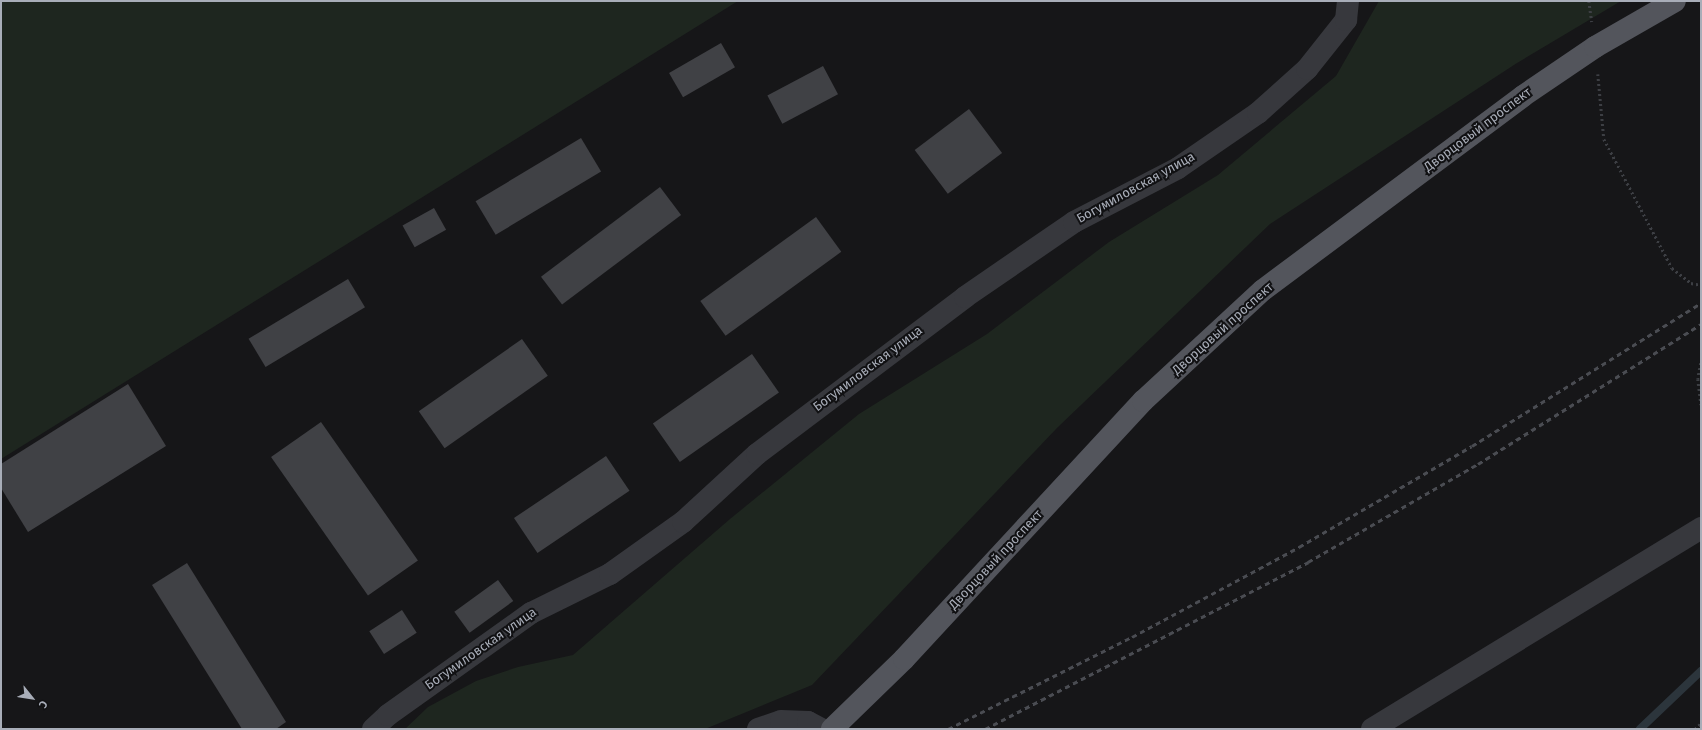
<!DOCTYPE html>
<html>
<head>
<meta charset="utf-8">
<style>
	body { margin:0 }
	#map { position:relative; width:1702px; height:730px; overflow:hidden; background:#161618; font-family:"Fira Sans",sans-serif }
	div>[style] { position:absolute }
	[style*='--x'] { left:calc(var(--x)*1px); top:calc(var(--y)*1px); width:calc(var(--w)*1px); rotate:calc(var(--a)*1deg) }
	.green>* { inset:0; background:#1e261f }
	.stream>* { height:8px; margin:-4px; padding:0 4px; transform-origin:4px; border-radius:4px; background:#2c353c }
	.building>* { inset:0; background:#404145; transform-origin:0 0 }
	.path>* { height:2.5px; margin-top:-1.25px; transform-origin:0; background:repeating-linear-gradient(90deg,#3d3f44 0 2px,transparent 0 5px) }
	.minor>* { height:22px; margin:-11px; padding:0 11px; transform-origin:11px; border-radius:11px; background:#37383d }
	.major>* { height:22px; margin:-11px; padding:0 11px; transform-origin:11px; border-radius:11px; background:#53555c }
	.rail>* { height:3px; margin-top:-1.5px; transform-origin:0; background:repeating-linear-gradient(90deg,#4a4c52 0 5px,transparent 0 9px) }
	span { translate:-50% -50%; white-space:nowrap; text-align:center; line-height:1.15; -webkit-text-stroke:4px #111113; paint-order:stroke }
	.street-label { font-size:13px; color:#a8adb8 }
	.frame { position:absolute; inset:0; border:2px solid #a8adb8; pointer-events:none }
	.north { position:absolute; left:12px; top:678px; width:40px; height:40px; -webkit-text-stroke:3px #111113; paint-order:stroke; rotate:120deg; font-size:11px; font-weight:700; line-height:16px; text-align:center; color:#a8adb8 }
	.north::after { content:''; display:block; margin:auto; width:14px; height:18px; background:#a8adb8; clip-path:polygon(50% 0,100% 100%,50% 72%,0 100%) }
</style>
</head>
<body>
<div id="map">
	<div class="green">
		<i style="clip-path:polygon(1px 1px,738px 1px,1px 459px)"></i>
		<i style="clip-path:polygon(1379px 1px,1621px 1px,1517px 63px,1270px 224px,1057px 428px,812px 685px,705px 729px,405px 729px,428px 707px,476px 681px,518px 667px,573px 655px,730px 519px,859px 414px,987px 334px,1109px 242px,1218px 175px,1336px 76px)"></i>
	</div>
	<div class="stream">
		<i style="--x:1640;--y:729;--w:84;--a:-43.6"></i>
	</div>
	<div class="building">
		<i style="left:721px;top:43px;width:28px;height:60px;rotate:60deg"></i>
		<i style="left:823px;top:66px;width:32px;height:63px;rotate:62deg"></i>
		<i style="left:969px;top:109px;width:55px;height:68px;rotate:53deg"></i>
		<i style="left:581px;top:138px;width:39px;height:123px;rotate:59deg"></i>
		<i style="left:660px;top:187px;width:35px;height:149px;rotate:53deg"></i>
		<i style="left:434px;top:208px;width:25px;height:36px;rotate:61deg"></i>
		<i style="left:816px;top:217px;width:43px;height:143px;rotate:54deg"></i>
		<i style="left:348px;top:279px;width:33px;height:116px;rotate:59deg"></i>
		<i style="left:522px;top:339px;width:45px;height:126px;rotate:55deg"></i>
		<i style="left:752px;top:354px;width:47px;height:121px;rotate:55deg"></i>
		<i style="clip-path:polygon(128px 384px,166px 446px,28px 532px,1px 488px,1px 464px)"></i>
		<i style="left:321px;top:422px;width:169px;height:61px;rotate:55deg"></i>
		<i style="left:606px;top:456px;width:42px;height:111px;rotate:56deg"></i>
		<i style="clip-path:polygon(187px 563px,286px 722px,276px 729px,242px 729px,152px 585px)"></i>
		<i style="left:498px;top:580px;width:26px;height:54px;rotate:54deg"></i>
		<i style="left:402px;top:610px;width:27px;height:39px;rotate:57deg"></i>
	</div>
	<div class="path">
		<i style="--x:1589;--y:1;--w:21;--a:82"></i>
		<i style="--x:1598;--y:74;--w:65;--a:84.7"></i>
		<i style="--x:1604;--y:139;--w:146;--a:62.2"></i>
		<i style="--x:1672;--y:268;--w:24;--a:38"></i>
		<i style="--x:1691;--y:283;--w:10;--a:11"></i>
		<i style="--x:1701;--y:363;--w:16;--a:101"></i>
		<i style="--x:1698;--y:379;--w:26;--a:83"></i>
		<i style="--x:1695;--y:729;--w:8;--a:-45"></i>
	</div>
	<div class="minor">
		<i style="--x:373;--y:729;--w:21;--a:-43"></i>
		<i style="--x:388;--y:715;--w:176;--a:-35.5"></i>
		<i style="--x:531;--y:613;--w:88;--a:-26.3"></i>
		<i style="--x:610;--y:574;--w:90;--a:-35.5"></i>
		<i style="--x:683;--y:522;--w:100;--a:-42.6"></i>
		<i style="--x:757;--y:454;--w:261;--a:-37"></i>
		<i style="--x:965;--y:297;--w:132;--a:-34.5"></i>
		<i style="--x:1074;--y:222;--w:117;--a:-27.4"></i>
		<i style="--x:1178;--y:168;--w:97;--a:-34.5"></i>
		<i style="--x:1258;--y:113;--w:66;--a:-41.9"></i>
		<i style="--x:1307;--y:69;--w:63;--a:-51.5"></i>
		<i style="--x:1346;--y:20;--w:19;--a:-84"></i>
		<i style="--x:758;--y:729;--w:24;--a:-19"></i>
		<i style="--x:781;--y:721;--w:27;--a:2"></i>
		<i style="--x:808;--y:722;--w:15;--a:28"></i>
		<i style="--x:1372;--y:729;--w:386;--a:-31.4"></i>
	</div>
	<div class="major">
		<i style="--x:832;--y:729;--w:100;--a:-44.2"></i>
		<i style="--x:904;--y:659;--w:352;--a:-47.2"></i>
		<i style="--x:1143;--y:401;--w:163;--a:-42.8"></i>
		<i style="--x:1263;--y:290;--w:324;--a:-36.7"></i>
		<i style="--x:1523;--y:96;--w:87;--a:-34.2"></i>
		<i style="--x:1595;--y:47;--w:92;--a:-29.9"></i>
	</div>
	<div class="rail">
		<i style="--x:948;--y:729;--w:206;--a:-26.6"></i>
		<i style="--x:1132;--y:637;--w:190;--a:-28.3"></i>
		<i style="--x:1299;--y:547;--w:200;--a:-30.3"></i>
		<i style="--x:1472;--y:446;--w:270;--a:-32"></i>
		<i style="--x:985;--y:729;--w:364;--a:-27.3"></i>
		<i style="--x:1308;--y:562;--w:196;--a:-30"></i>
		<i style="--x:1478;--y:464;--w:263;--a:-32.1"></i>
	</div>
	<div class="street-label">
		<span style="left:1478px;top:130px;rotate:-37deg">Дворцовый проспект</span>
		<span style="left:1136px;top:188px;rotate:-29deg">Богумиловская улица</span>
		<span style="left:1223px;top:329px;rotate:-42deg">Дворцовый проспект</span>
		<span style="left:868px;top:369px;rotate:-37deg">Богумиловская улица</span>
		<span style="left:996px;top:560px;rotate:-47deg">Дворцовый проспект</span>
		<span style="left:481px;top:649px;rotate:-35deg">Богумиловская улица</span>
	</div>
	<div class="frame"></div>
	<div class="north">С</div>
</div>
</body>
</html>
